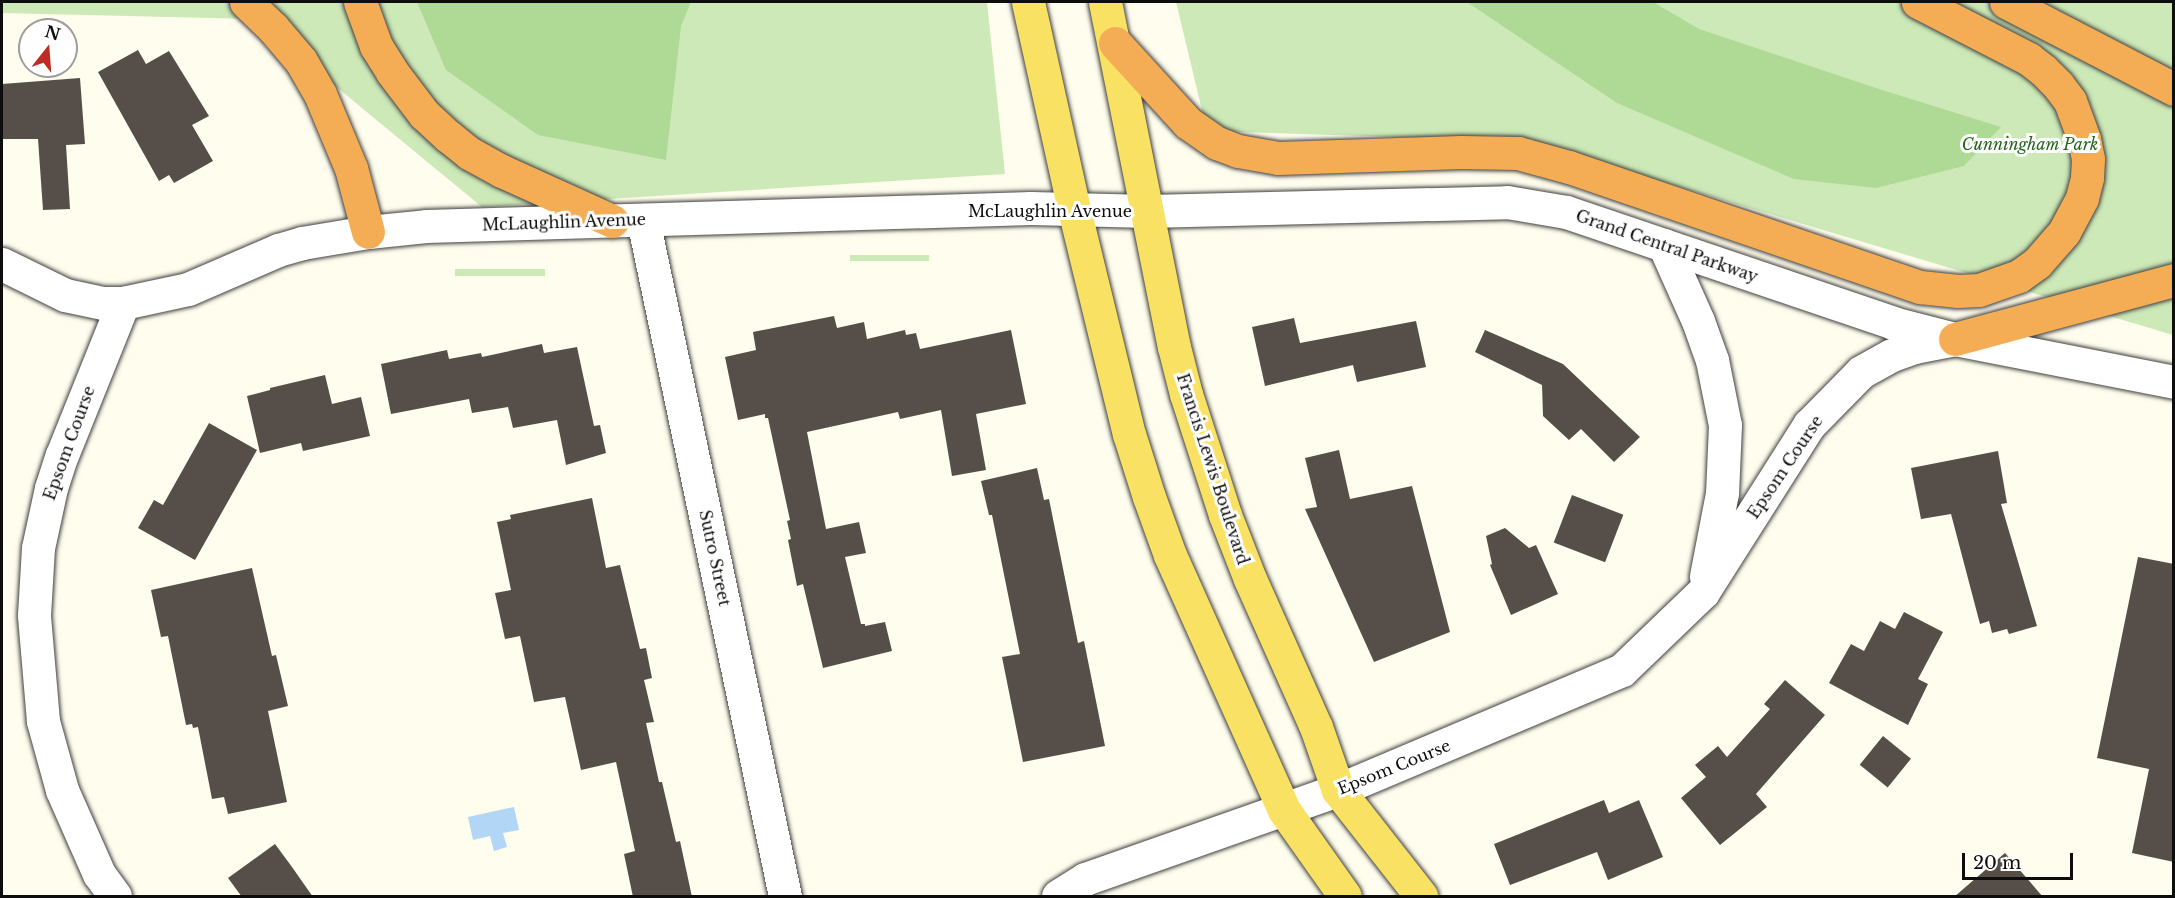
<!DOCTYPE html>
<html>
<head>
<meta charset="utf-8">
<style>
	body { margin:0 }
	#map { position:relative; width:2175px; height:898px; overflow:hidden; background:#fffded; font-family:"Libre Baskerville",serif }
	div>[style] { position:absolute }
	[style*='--x'] { left:calc(var(--x)*1px); top:calc(var(--y)*1px); width:calc(var(--w)*1px); rotate:calc(var(--a)*1deg) }
	.green>* { inset:0; background:#cce9b7; transform-origin:0 0 }
	.forest>* { inset:0; background:#aeda96 }
	.water>* { inset:0; background:#b2d6f6 }
	.building>* { inset:0; background:#564f49; transform-origin:0 0 }
	.roads { filter:drop-shadow(0 0 2px #404040) drop-shadow(0 0 2px #404040) }
	.minor>* { height:33px; margin:-16.5px; padding:0 16.5px; transform-origin:16.5px; border-radius:16.5px; background:#fff }
	.tertiary>* { height:33px; margin:-16.5px; padding:0 16.5px; transform-origin:16.5px; border-radius:16.5px; background:#fff }
	.primary>* { height:33px; margin:-16.5px; padding:0 16.5px; transform-origin:16.5px; border-radius:16.5px; background:#f9e263 }
	.motorway>* { height:33px; margin:-16.5px; padding:0 16.5px; transform-origin:16.5px; border-radius:16.5px; background:#f4ac55 }
	span { translate:-50% -50%; white-space:nowrap; text-align:center; line-height:1.15; -webkit-text-stroke:6px #fff; paint-order:stroke }
	.park-label { font-size:16px; color:#26651d; font-style:italic }
	.street-label { font-size:16px; color:#0d0d0d }
	.frame { position:absolute; inset:0; border:3px solid #0d0d0d; pointer-events:none }
	.north { position:absolute; left:18px; top:18px; width:60px; height:60px; box-sizing:border-box; background:#fff; border:2px solid #9e9e9e; border-radius:50%; rotate:17deg; font-size:16px; font-weight:700; line-height:24px; text-align:center; color:#0d0d0d }
	.north::after { content:''; display:block; margin:auto; width:21px; height:27px; background:#bd2b25; clip-path:polygon(50% 0,100% 100%,50% 72%,0 100%) }
	.scale { position:absolute; left:1962px; top:853px; width:111px; height:27px; box-sizing:border-box; border:3px solid #0d0d0d; border-top:0; padding-left:8px; font-size:18px; line-height:21px; white-space:nowrap; color:#0d0d0d; -webkit-text-stroke:4px #fff; paint-order:stroke }
</style>
</head>
<body>
<div id="map">
	<div class="green">
		<i style="clip-path:polygon(2px 2px,987px 2px,1005px 174px,482px 207px,254px 19px,2px 13px)"></i>
		<i style="clip-path:polygon(1176px 2px,2173px 2px,2173px 335px,1527px 141px,1207px 131px)"></i>
		<i style="left:929px;top:255px;width:6px;height:79px;rotate:90deg"></i>
		<i style="left:545px;top:269px;width:7px;height:90px;rotate:90deg"></i>
	</div>
	<div class="forest">
		<i style="clip-path:polygon(417px 2px,691px 2px,681px 26px,666px 160px,538px 135px,446px 70px)"></i>
		<i style="clip-path:polygon(1467px 2px,1653px 2px,1699px 29px,1882px 90px,2001px 127px,1964px 166px,1876px 188px,1794px 179px,1617px 103px)"></i>
	</div>
	<div class="water">
		<i style="clip-path:polygon(514px 807px,519px 830px,503px 833px,507px 847px,494px 851px,490px 836px,473px 840px,468px 817px)"></i>
	</div>
	<div class="building">
		<i style="clip-path:polygon(138px 50px,146px 64px,169px 51px,209px 116px,192px 125px,213px 161px,174px 183px,169px 175px,159px 181px,98px 72px)"></i>
		<i style="clip-path:polygon(80px 78px,85px 144px,66px 145px,70px 209px,43px 210px,38px 139px,2px 139px,2px 84px)"></i>
		<i style="clip-path:polygon(834px 316px,837px 328px,864px 322px,867px 339px,905px 330px,906px 335px,916px 333px,920px 349px,1011px 330px,1026px 404px,976px 414px,986px 470px,952px 476px,941px 410px,900px 419px,898px 412px,807px 432px,826px 529px,859px 522px,866px 553px,845px 557px,861px 624px,865px 624px,865px 626px,885px 622px,892px 651px,823px 668px,803px 584px,797px 586px,788px 540px,791px 539px,787px 521px,790px 520px,768px 418px,765px 418px,765px 414px,738px 420px,725px 357px,756px 350px,753px 332px)"></i>
		<i style="clip-path:polygon(1294px 318px,1300px 343px,1416px 321px,1426px 367px,1357px 382px,1353px 365px,1265px 386px,1252px 327px)"></i>
		<i style="clip-path:polygon(1485px 330px,1563px 364px,1640px 437px,1614px 462px,1581px 429px,1569px 440px,1543px 416px,1542px 385px,1475px 352px)"></i>
		<i style="clip-path:polygon(542px 344px,544px 353px,577px 347px,594px 426px,600px 425px,606px 453px,566px 465px,557px 420px,513px 428px,508px 407px,472px 413px,469px 399px,391px 414px,381px 364px,447px 350px,449px 359px,481px 353px,482px 357px)"></i>
		<i style="clip-path:polygon(325px 375px,332px 404px,361px 397px,370px 436px,303px 451px,301px 443px,260px 453px,247px 396px,270px 390px,270px 388px)"></i>
		<i style="clip-path:polygon(209px 423px,257px 450px,195px 560px,138px 528px,154px 500px,163px 505px)"></i>
		<i style="clip-path:polygon(1339px 450px,1350px 499px,1412px 486px,1450px 632px,1374px 662px,1305px 509px,1317px 507px,1305px 458px)"></i>
		<i style="clip-path:polygon(1998px 451px,2007px 503px,2001px 504px,2037px 626px,2009px 634px,2007px 629px,1992px 633px,1989px 621px,1980px 624px,1951px 514px,1921px 519px,1911px 468px)"></i>
		<i style="clip-path:polygon(1037px 468px,1044px 500px,1049px 499px,1078px 643px,1084px 641px,1105px 746px,1023px 762px,1002px 657px,1020px 654px,992px 515px,989px 515px,981px 481px)"></i>
		<i style="left:1572px;top:495px;width:55px;height:51px;rotate:21deg"></i>
		<i style="clip-path:polygon(592px 498px,606px 568px,620px 565px,640px 649px,646px 648px,652px 678px,644px 680px,654px 722px,646px 723px,659px 782px,662px 782px,676px 842px,680px 841px,692px 897px,633px 897px,624px 854px,635px 851px,616px 762px,581px 770px,565px 697px,534px 702px,520px 636px,505px 639px,495px 593px,511px 590px,497px 522px,511px 519px,510px 515px)"></i>
		<i style="clip-path:polygon(1505px 528px,1529px 548px,1536px 545px,1558px 594px,1511px 615px,1490px 565px,1492px 564px,1486px 536px)"></i>
		<i style="clip-path:polygon(2138px 557px,2174px 564px,2174px 862px,2132px 853px,2149px 769px,2097px 758px)"></i>
		<i style="clip-path:polygon(252px 568px,272px 656px,276px 655px,288px 706px,268px 711px,287px 802px,228px 814px,224px 797px,212px 799px,198px 727px,193px 728px,192px 724px,186px 725px,168px 636px,161px 637px,151px 590px)"></i>
		<i style="clip-path:polygon(1904px 612px,1943px 632px,1918px 679px,1928px 684px,1908px 725px,1829px 683px,1851px 644px,1864px 651px,1880px 621px,1895px 629px)"></i>
		<i style="clip-path:polygon(1785px 680px,1825px 715px,1756px 794px,1767px 807px,1720px 845px,1681px 798px,1706px 777px,1695px 765px,1718px 746px,1727px 757px,1770px 709px,1764px 704px)"></i>
		<i style="left:1883px;top:736px;width:36px;height:37px;rotate:39deg"></i>
		<i style="clip-path:polygon(1604px 800px,1609px 813px,1639px 800px,1663px 857px,1608px 880px,1597px 852px,1510px 885px,1494px 844px)"></i>
		<i style="clip-path:polygon(275px 844px,292px 867px,313px 897px,242px 897px,228px 878px)"></i>
		<i style="clip-path:polygon(2005px 853px,2043px 897px,1954px 897px)"></i>
	</div>
	<div class="roads">
		<div class="minor">
			<i style="--x:643;--y:220;--w:691;--a:78.14"></i>
			<i style="--x:1664;--y:245;--w:83;--a:65.9"></i>
			<i style="--x:1698;--y:321;--w:41;--a:70.3"></i>
			<i style="--x:1712;--y:360;--w:66;--a:78.7"></i>
			<i style="--x:1725;--y:425;--w:68;--a:92.5"></i>
			<i style="--x:1722;--y:493;--w:85;--a:100.9"></i>
			<i style="--x:2;--y:264;--w:70;--a:26.2"></i>
			<i style="--x:65;--y:295;--w:39;--a:12"></i>
			<i style="--x:103;--y:303;--w:20;--a:0"></i>
			<i style="--x:123;--y:303;--w:66;--a:-12.2"></i>
			<i style="--x:188;--y:289;--w:98;--a:-23.4"></i>
			<i style="--x:278;--y:250;--w:25;--a:-16"></i>
			<i style="--x:302;--y:243;--w:67;--a:-9.5"></i>
			<i style="--x:115;--y:896;--w:27;--a:-126"></i>
			<i style="--x:99;--y:874;--w:92;--a:-113.8"></i>
			<i style="--x:62;--y:790;--w:72;--a:-105.4"></i>
			<i style="--x:43;--y:721;--w:106;--a:-94.9"></i>
			<i style="--x:34;--y:615;--w:67;--a:-86.6"></i>
			<i style="--x:38;--y:548;--w:61;--a:-77.8"></i>
			<i style="--x:51;--y:488;--w:35;--a:-72"></i>
			<i style="--x:62;--y:455;--w:164;--a:-68.1"></i>
			<i style="--x:1058;--y:896;--w:32;--a:-32"></i>
			<i style="--x:1085;--y:879;--w:268;--a:-19.4"></i>
			<i style="--x:1338;--y:790;--w:308;--a:-22.9"></i>
			<i style="--x:1622;--y:670;--w:112;--a:-43.9"></i>
			<i style="--x:1703;--y:592;--w:198;--a:-57.6"></i>
			<i style="--x:1809;--y:425;--w:74;--a:-45.5"></i>
			<i style="--x:1861;--y:372;--w:35;--a:-29"></i>
			<i style="--x:1892;--y:355;--w:23;--a:-20"></i>
			<i style="--x:1914;--y:347;--w:42;--a:-11"></i>
			<i style="--x:1955;--y:339;--w:223;--a:11.1"></i>
		</div>
		<div class="tertiary">
			<i style="--x:368;--y:232;--w:58;--a:-5.9"></i>
			<i style="--x:426;--y:226;--w:605;--a:-1.7"></i>
			<i style="--x:1031;--y:208;--w:117;--a:1.5"></i>
			<i style="--x:1148;--y:211;--w:359;--a:-1.4"></i>
			<i style="--x:1507;--y:202;--w:60;--a:9.6"></i>
			<i style="--x:1566;--y:212;--w:345;--a:18.7"></i>
			<i style="--x:1893;--y:323;--w:64;--a:14.5"></i>
		</div>
		<div class="primary">
			<i style="--x:1028;--y:2;--w:212;--a:77.5"></i>
			<i style="--x:1074;--y:209;--w:232;--a:76.3"></i>
			<i style="--x:1129;--y:434;--w:66;--a:72.4"></i>
			<i style="--x:1149;--y:497;--w:62;--a:70.1"></i>
			<i style="--x:1170;--y:555;--w:279;--a:65.9"></i>
			<i style="--x:1284;--y:810;--w:105;--a:54.7"></i>
			<i style="--x:1105;--y:2;--w:352;--a:78.7"></i>
			<i style="--x:1174;--y:347;--w:49;--a:75.7"></i>
			<i style="--x:1186;--y:394;--w:127;--a:72.1"></i>
			<i style="--x:1225;--y:515;--w:69;--a:68.7"></i>
			<i style="--x:1250;--y:579;--w:162;--a:66"></i>
			<i style="--x:1316;--y:727;--w:67;--a:70.8"></i>
			<i style="--x:1338;--y:790;--w:135;--a:51.9"></i>
		</div>
		<div class="motorway">
			<i style="--x:246;--y:2;--w:37;--a:44"></i>
			<i style="--x:273;--y:28;--w:43;--a:49.7"></i>
			<i style="--x:301;--y:61;--w:38;--a:60"></i>
			<i style="--x:320;--y:94;--w:80;--a:67.3"></i>
			<i style="--x:351;--y:168;--w:66;--a:75.1"></i>
			<i style="--x:360;--y:2;--w:47;--a:70"></i>
			<i style="--x:376;--y:46;--w:31;--a:58"></i>
			<i style="--x:392;--y:72;--w:53;--a:52.7"></i>
			<i style="--x:424;--y:114;--w:33;--a:43"></i>
			<i style="--x:448;--y:136;--w:27;--a:39"></i>
			<i style="--x:469;--y:153;--w:38;--a:29"></i>
			<i style="--x:502;--y:171;--w:121;--a:24.4"></i>
			<i style="--x:2006;--y:2;--w:189;--a:27.4"></i>
			<i style="--x:1115;--y:43;--w:108;--a:47.6"></i>
			<i style="--x:1188;--y:123;--w:35;--a:35"></i>
			<i style="--x:1217;--y:143;--w:22;--a:21"></i>
			<i style="--x:1238;--y:151;--w:41;--a:9.9"></i>
			<i style="--x:1278;--y:158;--w:183;--a:-1.9"></i>
			<i style="--x:1461;--y:152;--w:57;--a:1"></i>
			<i style="--x:1518;--y:153;--w:53;--a:15.4"></i>
			<i style="--x:1569;--y:167;--w:371;--a:18.9"></i>
			<i style="--x:1920;--y:287;--w:38;--a:6"></i>
			<i style="--x:1958;--y:291;--w:21;--a:-3"></i>
			<i style="--x:1979;--y:290;--w:42;--a:-19.3"></i>
			<i style="--x:2019;--y:276;--w:22;--a:-36"></i>
			<i style="--x:2037;--y:263;--w:41;--a:-48.9"></i>
			<i style="--x:2064;--y:232;--w:38;--a:-62"></i>
			<i style="--x:2082;--y:198;--w:21;--a:-76"></i>
			<i style="--x:2087;--y:178;--w:19;--a:-87"></i>
			<i style="--x:2088;--y:159;--w:20;--a:-101"></i>
			<i style="--x:2084;--y:139;--w:40;--a:-110.2"></i>
			<i style="--x:2070;--y:101;--w:20;--a:-127"></i>
			<i style="--x:2058;--y:85;--w:21;--a:-135"></i>
			<i style="--x:2043;--y:70;--w:18;--a:-142"></i>
			<i style="--x:2029;--y:59;--w:125;--a:-152.8"></i>
			<i style="--x:1955;--y:339;--w:227;--a:-15.1"></i>
		</div>
	</div>
	<div class="park-label">
		<span style="left:2030px;top:144px">Cunningham Park</span>
	</div>
	<div class="street-label">
		<span style="left:1050px;top:211px">McLaughlin Avenue</span>
		<span style="left:564px;top:222px;rotate:-2deg">McLaughlin Avenue</span>
		<span style="left:1667px;top:246px;rotate:19deg">Grand Central Parkway</span>
		<span style="left:69px;top:443px;rotate:-70deg">Epsom Course</span>
		<span style="left:1785px;top:467px;rotate:-56deg">Epsom Course</span>
		<span style="left:1213px;top:469px;rotate:72deg">Francis Lewis Boulevard</span>
		<span style="left:715px;top:558px;rotate:78deg">Sutro Street</span>
		<span style="left:1394px;top:767px;rotate:-22deg">Epsom Course</span>
	</div>
	<div class="frame"></div>
	<div class="north">N</div>
	<div class="scale">20 m</div>
</div>
</body>
</html>
